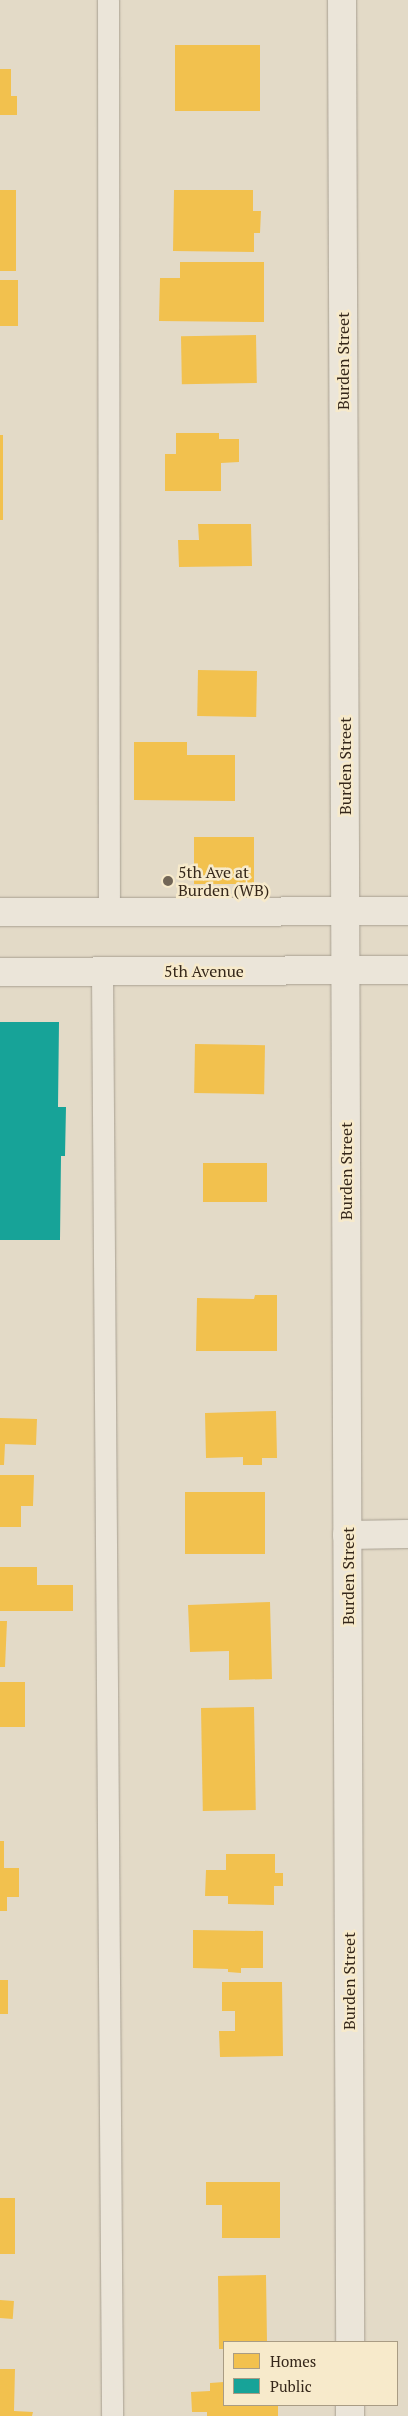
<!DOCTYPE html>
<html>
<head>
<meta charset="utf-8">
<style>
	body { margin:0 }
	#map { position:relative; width:408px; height:2416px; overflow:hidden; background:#e3dac7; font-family:"PT Serif",serif }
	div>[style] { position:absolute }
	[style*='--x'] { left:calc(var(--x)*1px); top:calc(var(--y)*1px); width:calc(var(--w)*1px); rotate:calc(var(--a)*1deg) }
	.homes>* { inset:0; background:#f2c14e; transform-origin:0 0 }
	.public>* { inset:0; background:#17a398 }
	.roads { filter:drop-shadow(0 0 1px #a79f91) drop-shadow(0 0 1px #a79f91) }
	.service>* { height:21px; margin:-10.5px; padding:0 10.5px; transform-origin:10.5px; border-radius:10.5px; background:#ebe5d9 }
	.minor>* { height:28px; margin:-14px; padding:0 14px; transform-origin:14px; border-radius:14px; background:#ebe5d9 }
	.secondary>* { height:28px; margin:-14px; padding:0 14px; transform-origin:14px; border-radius:14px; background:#ebe5d9 }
	.dots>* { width:14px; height:14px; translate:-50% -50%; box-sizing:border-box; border:2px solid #f7eacb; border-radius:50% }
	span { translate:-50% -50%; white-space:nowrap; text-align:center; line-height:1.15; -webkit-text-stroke:5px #f7eacb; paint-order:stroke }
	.street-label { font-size:16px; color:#35271a }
	.poi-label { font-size:16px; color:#35271a }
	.left { translate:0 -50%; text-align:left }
	.legend { position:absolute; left:223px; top:2341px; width:175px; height:65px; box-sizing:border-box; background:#f7eacb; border:1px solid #a99c84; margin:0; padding:6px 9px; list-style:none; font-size:15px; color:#35271a }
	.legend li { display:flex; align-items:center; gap:10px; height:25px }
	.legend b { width:25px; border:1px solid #a99c84 }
</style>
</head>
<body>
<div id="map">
	<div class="homes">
		<i style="left:175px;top:45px;width:85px;height:66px"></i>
		<i style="clip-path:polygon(0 69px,11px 69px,11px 96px,17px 96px,17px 115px,0 115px)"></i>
		<i style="left:0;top:190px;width:16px;height:81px"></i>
		<i style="clip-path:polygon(174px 190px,253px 190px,253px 211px,261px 211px,260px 233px,254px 233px,254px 252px,173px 251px)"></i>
		<i style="clip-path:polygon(180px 262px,264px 262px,264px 322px,159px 321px,160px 278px,180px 278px)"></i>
		<i style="left:0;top:280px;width:18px;height:46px"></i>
		<i style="left:256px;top:335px;width:48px;height:75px;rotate:89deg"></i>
		<i style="clip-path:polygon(176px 433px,219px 433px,219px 439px,239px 439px,239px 462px,221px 463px,221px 491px,165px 491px,165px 454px,176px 454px)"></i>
		<i style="left:0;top:435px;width:3px;height:85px"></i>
		<i style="clip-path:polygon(198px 524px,251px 524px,252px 566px,179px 567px,178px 540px,199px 540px)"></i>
		<i style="left:198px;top:670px;width:59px;height:46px;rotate:1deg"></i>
		<i style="clip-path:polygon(134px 742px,187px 742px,187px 755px,235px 755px,235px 801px,134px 800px)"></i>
		<i style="left:194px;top:837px;width:60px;height:47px"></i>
		<i style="left:195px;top:1044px;width:70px;height:49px;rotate:1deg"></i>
		<i style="left:203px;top:1163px;width:64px;height:39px"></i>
		<i style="clip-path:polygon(255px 1295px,277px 1295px,277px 1351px,196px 1351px,197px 1298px,254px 1299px)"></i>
		<i style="clip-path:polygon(276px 1411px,277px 1458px,262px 1458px,262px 1465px,243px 1465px,243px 1457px,206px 1458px,205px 1413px)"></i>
		<i style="clip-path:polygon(0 1418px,37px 1419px,36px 1445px,5px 1444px,4px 1465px,0 1465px)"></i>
		<i style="clip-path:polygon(0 1475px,34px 1475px,33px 1506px,21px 1506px,21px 1527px,0 1527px)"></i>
		<i style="left:185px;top:1492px;width:80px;height:62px"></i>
		<i style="clip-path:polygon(0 1567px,37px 1567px,37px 1585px,73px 1585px,73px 1611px,0 1611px)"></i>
		<i style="clip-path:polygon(270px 1602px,272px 1679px,229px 1680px,229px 1651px,190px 1652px,188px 1605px)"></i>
		<i style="clip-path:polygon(0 1621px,7px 1621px,5px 1667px,0 1667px)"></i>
		<i style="left:0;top:1682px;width:25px;height:45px"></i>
		<i style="left:254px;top:1707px;width:103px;height:53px;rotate:89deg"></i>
		<i style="clip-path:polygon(0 1841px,4px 1841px,4px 1868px,19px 1868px,19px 1897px,7px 1897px,7px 1911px,0 1911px)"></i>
		<i style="clip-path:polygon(226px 1854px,275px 1854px,275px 1873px,283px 1873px,283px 1886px,274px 1886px,274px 1905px,228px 1904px,228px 1896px,205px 1896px,206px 1870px,226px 1870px)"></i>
		<i style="clip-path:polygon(193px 1930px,263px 1931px,263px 1968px,241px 1968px,241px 1973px,228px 1972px,228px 1969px,193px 1968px)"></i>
		<i style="left:0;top:1980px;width:8px;height:34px"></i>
		<i style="clip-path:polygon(222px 1982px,282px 1982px,283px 2056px,220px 2057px,219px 2031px,235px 2031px,235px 2011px,222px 2011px)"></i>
		<i style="clip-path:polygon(206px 2182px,280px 2182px,280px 2238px,222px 2238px,222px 2205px,206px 2205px)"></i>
		<i style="left:0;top:2198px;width:15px;height:56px"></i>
		<i style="clip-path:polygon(266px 2275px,267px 2342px,224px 2342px,224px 2349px,219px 2349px,218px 2276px)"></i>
		<i style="left:0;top:2300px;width:14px;height:18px;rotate:4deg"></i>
		<i style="clip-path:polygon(0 2369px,15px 2369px,14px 2411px,33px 2412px,32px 2416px,0 2416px)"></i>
		<i style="clip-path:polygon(224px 2382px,224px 2405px,278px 2405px,278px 2416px,207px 2416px,207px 2412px,192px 2412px,191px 2392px,210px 2391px,210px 2383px)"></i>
	</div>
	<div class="public">
		<i style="clip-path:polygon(0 1022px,59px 1022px,58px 1107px,66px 1107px,65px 1156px,61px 1156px,60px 1240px,0 1240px)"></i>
	</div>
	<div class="roads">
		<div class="service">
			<i style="--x:108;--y:0;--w:911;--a:89.94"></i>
			<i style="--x:102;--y:971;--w:1445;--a:89.6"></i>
		</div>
		<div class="minor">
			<i style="--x:342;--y:0;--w:2342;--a:89.8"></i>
			<i style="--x:347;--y:1535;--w:61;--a:-0.9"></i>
			<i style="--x:350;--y:2405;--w:11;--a:90"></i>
		</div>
		<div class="secondary">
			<i style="--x:0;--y:912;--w:408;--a:-0.1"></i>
			<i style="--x:0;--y:972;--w:408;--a:-0.3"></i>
		</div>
	</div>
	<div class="dots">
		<i style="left:168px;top:881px;background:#726657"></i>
	</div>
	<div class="street-label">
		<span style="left:343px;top:361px;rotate:-90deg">Burden Street</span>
		<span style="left:345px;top:766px;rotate:-90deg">Burden Street</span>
		<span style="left:204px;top:971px">5th Avenue</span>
		<span style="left:346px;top:1171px;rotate:-90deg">Burden Street</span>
		<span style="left:348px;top:1576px;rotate:-90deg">Burden Street</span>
		<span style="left:349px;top:1981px;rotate:-90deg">Burden Street</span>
	</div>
	<div class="poi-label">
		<span class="left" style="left:178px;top:881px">5th Ave at<br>Burden (WB)</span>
	</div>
	<ul class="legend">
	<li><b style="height:14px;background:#f2c14e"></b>Homes</li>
	<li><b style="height:14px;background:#17a398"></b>Public</li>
	</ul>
</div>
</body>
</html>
